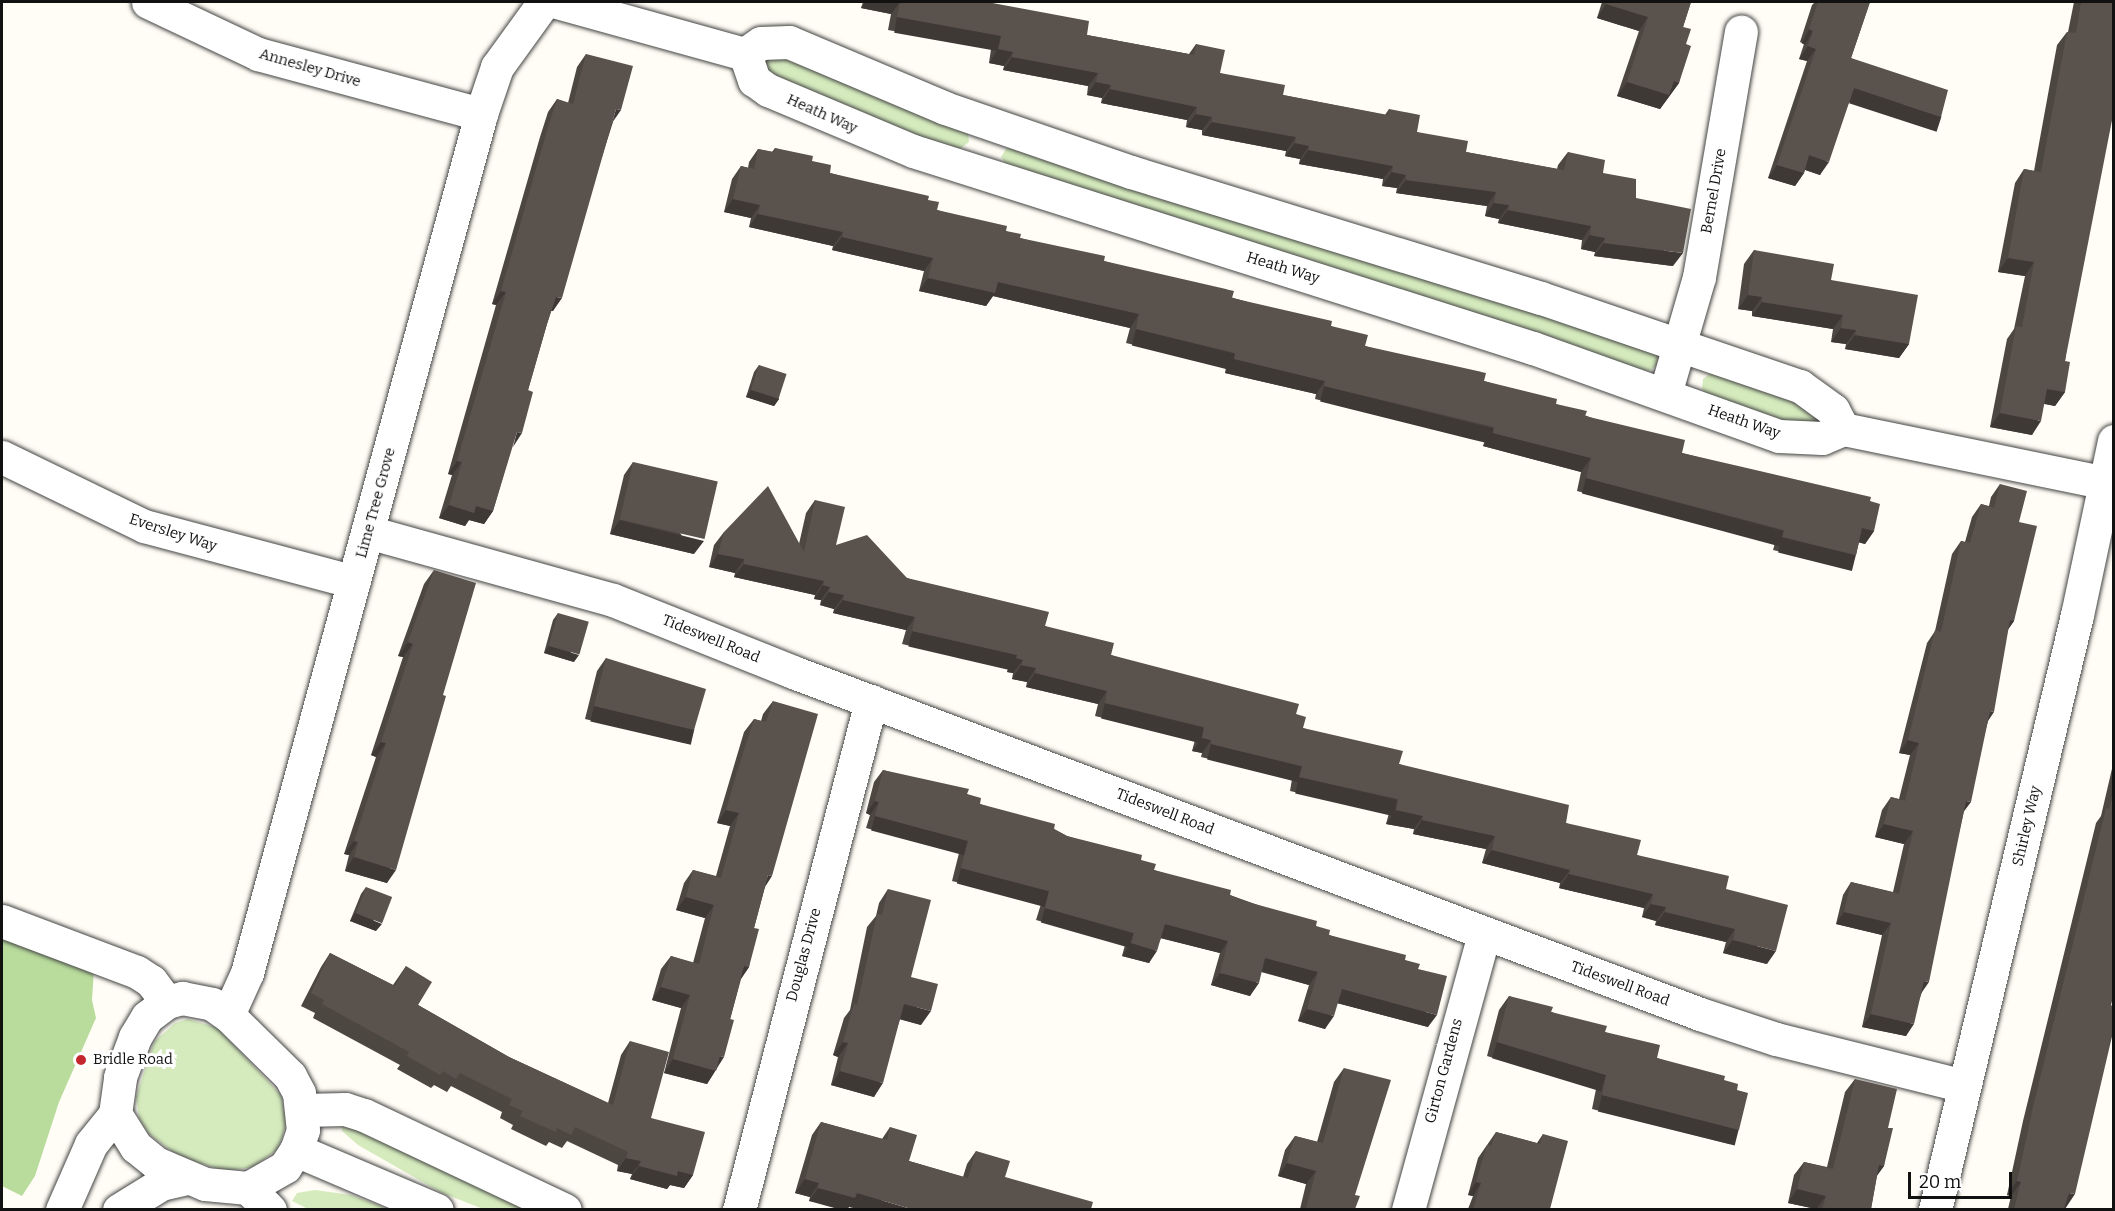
<!DOCTYPE html>
<html>
<head>
<meta charset="utf-8">
<style>
	body { margin:0 }
	#map { position:relative; width:2115px; height:1211px; overflow:hidden; background:#fffdf5; font-family:Bitter,serif }
	div>[style] { position:absolute }
	[style*='--x'] { left:calc(var(--x)*1px); top:calc(var(--y)*1px); width:calc(var(--w)*1px); rotate:calc(var(--a)*1deg) }
	.green>* { inset:0; background:#d5ebbd }
	.forest>* { inset:0; background:#b9dc9c }
	.roads { filter:drop-shadow(0 0 2px #444) drop-shadow(0 0 2px #444) }
	.minor>* { height:33px; margin:-16.5px; padding:0 16.5px; transform-origin:16.5px; border-radius:16.5px; background:#fff }
	.wall>* { inset:0; background:#4d4742 }
	.shaded-wall>* { inset:0; background:#3f3936; transform-origin:0 0 }
	.building>* { inset:0; background:#5a524d; transform-origin:0 0 }
	.dots>* { width:16px; height:16px; translate:-50% -50%; box-sizing:border-box; border:3px solid #fff; border-radius:50% }
	span { translate:-50% -50%; white-space:nowrap; text-align:center; line-height:1.15; -webkit-text-stroke:6px #fff; paint-order:stroke }
	.street-label { font-size:15px; color:#111 }
	.poi-label { font-size:15px; color:#111 }
	.left { translate:0 -50%; text-align:left }
	.frame { position:absolute; inset:0; border:3px solid #111; pointer-events:none }
	.scale { position:absolute; left:1908px; top:1172px; width:104px; height:27px; box-sizing:border-box; border:3px solid #111; border-top:0; padding-left:8px; font-size:18px; line-height:21px; white-space:nowrap; color:#111; -webkit-text-stroke:4px #fff; paint-order:stroke }
</style>
</head>
<body>
<div id="map">
	<div class="green">
		<i style="clip-path:polygon(768px 51px,968px 132px,969px 142px,960px 149px,909px 133px,768px 75px,761px 59px)"></i>
		<i style="clip-path:polygon(1012px 146px,1317px 240px,1658px 354px,1659px 364px,1649px 371px,1639px 369px,1007px 165px,1001px 157px,1006px 149px)"></i>
		<i style="clip-path:polygon(1712px 372px,1787px 395px,1821px 414px,1820px 424px,1785px 422px,1707px 394px,1702px 389px,1703px 379px)"></i>
		<i style="clip-path:polygon(188px 1019px,218px 1028px,281px 1095px,286px 1121px,283px 1135px,278px 1149px,253px 1167px,226px 1171px,180px 1157px,149px 1134px,139px 1118px,136px 1097px,154px 1042px,175px 1023px)"></i>
		<i style="clip-path:polygon(343px 1121px,539px 1209px,483px 1209px,440px 1192px,358px 1145px,342px 1131px)"></i>
		<i style="clip-path:polygon(315px 1190px,351px 1195px,388px 1209px,308px 1209px,292px 1201px,297px 1193px)"></i>
	</div>
	<div class="forest">
		<i style="clip-path:polygon(2px 937px,94px 970px,92px 1000px,96px 1018px,59px 1102px,35px 1176px,22px 1196px,2px 1186px)"></i>
	</div>
	<div class="roads">
		<div class="minor">
			<i style="--x:148;--y:2;--w:122;--a:25.3"></i>
			<i style="--x:258;--y:54;--w:231;--a:15.1"></i>
			<i style="--x:557;--y:2;--w:195;--a:15.5"></i>
			<i style="--x:745;--y:54;--w:28;--a:71"></i>
			<i style="--x:754;--y:80;--w:17;--a:36"></i>
			<i style="--x:768;--y:90;--w:157;--a:22.8"></i>
			<i style="--x:913;--y:151;--w:651;--a:17.63"></i>
			<i style="--x:1533;--y:348;--w:261;--a:19.7"></i>
			<i style="--x:1779;--y:436;--w:43;--a:2.7"></i>
			<i style="--x:1822;--y:438;--w:23;--a:-23"></i>
			<i style="--x:1843;--y:429;--w:268;--a:11.6"></i>
			<i style="--x:745;--y:54;--w:19;--a:-35"></i>
			<i style="--x:761;--y:43;--w:28;--a:-2"></i>
			<i style="--x:789;--y:42;--w:169;--a:22.9"></i>
			<i style="--x:945;--y:108;--w:197;--a:19"></i>
			<i style="--x:1131;--y:172;--w:429;--a:17.1"></i>
			<i style="--x:1541;--y:298;--w:274;--a:18.8"></i>
			<i style="--x:1800;--y:386;--w:41;--a:36"></i>
			<i style="--x:1833;--y:410;--w:21;--a:62"></i>
			<i style="--x:1665;--y:394;--w:122;--a:-73.8"></i>
			<i style="--x:1699;--y:277;--w:249;--a:-80.3"></i>
			<i style="--x:2;--y:457;--w:158;--a:25.9"></i>
			<i style="--x:144;--y:526;--w:217;--a:14.9"></i>
			<i style="--x:368;--y:532;--w:254;--a:15.5"></i>
			<i style="--x:613;--y:600;--w:194;--a:21.8"></i>
			<i style="--x:793;--y:672;--w:969;--a:20.66"></i>
			<i style="--x:1700;--y:1014;--w:80;--a:18.2"></i>
			<i style="--x:1776;--y:1039;--w:194;--a:14"></i>
			<i style="--x:2;--y:921;--w:144;--a:20.7"></i>
			<i style="--x:137;--y:972;--w:17;--a:33"></i>
			<i style="--x:151;--y:981;--w:26;--a:53"></i>
			<i style="--x:182;--y:998;--w:31;--a:11"></i>
			<i style="--x:212;--y:1004;--w:19;--a:35"></i>
			<i style="--x:228;--y:1015;--w:87;--a:44.5"></i>
			<i style="--x:290;--y:1076;--w:19;--a:62"></i>
			<i style="--x:299;--y:1093;--w:37;--a:84"></i>
			<i style="--x:303;--y:1130;--w:21;--a:109"></i>
			<i style="--x:296;--y:1150;--w:20;--a:123"></i>
			<i style="--x:285;--y:1167;--w:43;--a:150.4"></i>
			<i style="--x:248;--y:1188;--w:43;--a:-174.7"></i>
			<i style="--x:205;--y:1184;--w:53;--a:-156.8"></i>
			<i style="--x:156;--y:1163;--w:26;--a:-141"></i>
			<i style="--x:136;--y:1147;--w:39;--a:-122"></i>
			<i style="--x:115;--y:1114;--w:37;--a:-82"></i>
			<i style="--x:120;--y:1077;--w:43;--a:-69.4"></i>
			<i style="--x:135;--y:1037;--w:23;--a:-59"></i>
			<i style="--x:147;--y:1017;--w:25;--a:-37"></i>
			<i style="--x:167;--y:1002;--w:16;--a:-15"></i>
			<i style="--x:228;--y:1015;--w:46;--a:-65.7"></i>
			<i style="--x:247;--y:973;--w:890;--a:-74.76"></i>
			<i style="--x:481;--y:114;--w:50;--a:-71.2"></i>
			<i style="--x:497;--y:67;--w:80;--a:-54.1"></i>
			<i style="--x:303;--y:1110;--w:42;--a:-1.4"></i>
			<i style="--x:345;--y:1109;--w:20;--a:18"></i>
			<i style="--x:364;--y:1115;--w:222;--a:25.3"></i>
			<i style="--x:296;--y:1150;--w:153;--a:23.1"></i>
			<i style="--x:248;--y:1188;--w:31;--a:45"></i>
			<i style="--x:62;--y:1210;--w:72;--a:-66.3"></i>
			<i style="--x:91;--y:1144;--w:38;--a:-51"></i>
			<i style="--x:119;--y:1210;--w:49;--a:-31.8"></i>
			<i style="--x:161;--y:1184;--w:28;--a:-13"></i>
			<i style="--x:739;--y:1210;--w:526;--a:-75.46"></i>
			<i style="--x:1408;--y:1210;--w:286;--a:-74.6"></i>
			<i style="--x:1935;--y:1210;--w:612;--a:-76.58"></i>
			<i style="--x:2077;--y:615;--w:178;--a:-78"></i>
		</div>
	</div>
	<div class="wall">
		<i style="clip-path:polygon(863px 2px,987px 2px,1087px 35px,1189px 54px,1196px 44px,1220px 73px,1283px 95px,1385px 115px,1389px 109px,1417px 132px,1466px 152px,1557px 169px,1558px 165px,1568px 152px,1603px 173px,1636px 198px,1673px 266px,1594px 256px,1595px 252px,1581px 249px,1582px 240px,1498px 223px,1499px 219px,1485px 216px,1487px 206px,1396px 193px,1397px 188px,1382px 186px,1383px 179px,1299px 164px,1300px 159px,1285px 156px,1286px 151px,1202px 135px,1202px 130px,1186px 127px,1187px 120px,1101px 103px,1102px 98px,1087px 95px,1088px 86px,1003px 70px,1004px 66px,989px 63px,991px 49px,888px 30px,891px 14px,861px 8px)"></i>
		<i style="clip-path:polygon(1602px 2px,1691px 2px,1683px 27px,1686px 44px,1679px 83px,1660px 109px,1617px 96px,1639px 31px,1597px 18px)"></i>
		<i style="clip-path:polygon(1815px 2px,1870px 2px,1851px 58px,1933px 130px,1849px 102px,1820px 175px,1805px 170px,1804px 173px,1795px 186px,1768px 178px,1807px 61px,1799px 59px,1804px 44px,1800px 42px,1812px 5px)"></i>
		<i style="clip-path:polygon(2074px 2px,2114px 2px,2065px 361px,2065px 392px,2055px 406px,2044px 404px,2032px 435px,1990px 427px,2007px 339px,2014px 329px,2025px 276px,1998px 272px,2015px 183px,2024px 169px,2034px 171px,2057px 45px,2067px 32px,2068px 32px)"></i>
		<i style="clip-path:polygon(586px 54px,613px 122px,553px 311px,551px 311px,547px 324px,512px 446px,493px 511px,484px 524px,469px 520px,465px 526px,439px 518px,452px 475px,448px 474px,496px 305px,492px 304px,540px 137px,548px 112px,557px 99px,568px 103px,577px 67px)"></i>
		<i style="clip-path:polygon(775px 148px,812px 161px,830px 173px,928px 200px,937px 210px,1006px 231px,1020px 238px,1104px 261px,1331px 326px,1365px 346px,1484px 381px,1556px 404px,1682px 453px,1870px 501px,1874px 531px,1865px 544px,1859px 542px,1856px 555px,1847px 568px,1773px 550px,1775px 543px,1577px 491px,1581px 472px,1483px 446px,1485px 440px,1315px 399px,1316px 394px,1225px 373px,1226px 367px,1126px 343px,1130px 328px,993px 296px,986px 306px,919px 291px,924px 271px,832px 250px,833px 246px,749px 227px,751px 218px,724px 212px,732px 179px,741px 166px,748px 168px,749px 162px,758px 149px,772px 152px)"></i>
		<i style="clip-path:polygon(1754px 250px,1831px 280px,1909px 344px,1899px 358px,1845px 349px,1846px 344px,1831px 342px,1833px 329px,1752px 316px,1752px 311px,1738px 309px,1744px 264px)"></i>
		<i style="clip-path:polygon(759px 365px,779px 399px,774px 406px,746px 397px,754px 372px)"></i>
		<i style="clip-path:polygon(633px 462px,694px 554px,610px 534px,624px 475px)"></i>
		<i style="clip-path:polygon(2000px 484px,2019px 522px,2014px 621px,2008px 629px,1988px 721px,1964px 811px,1922px 992px,1906px 1036px,1862px 1027px,1882px 935px,1836px 924px,1843px 895px,1851px 882px,1893px 892px,1904px 844px,1875px 837px,1882px 810px,1891px 797px,1899px 799px,1910px 755px,1899px 753px,1927px 643px,1935px 631px,1952px 554px,1961px 541px,1965px 542px,1972px 517px,1981px 504px,1989px 506px,1991px 497px)"></i>
		<i style="clip-path:polygon(815px 500px,836px 545px,907px 578px,1045px 626px,1111px 655px,1296px 714px,1303px 728px,1399px 764px,1566px 823px,1637px 855px,1726px 889px,1767px 964px,1723px 953px,1726px 942px,1655px 925px,1656px 921px,1642px 917px,1644px 908px,1559px 888px,1560px 883px,1482px 863px,1486px 849px,1413px 834px,1414px 829px,1386px 824px,1389px 813px,1290px 791px,1292px 779px,1201px 757px,1202px 753px,1192px 751px,1195px 740px,1095px 716px,1098px 704px,1026px 687px,1027px 682px,1012px 679px,1013px 673px,1007px 672px,1008px 668px,902px 644px,906px 630px,833px 613px,834px 609px,820px 605px,821px 600px,814px 599px,815px 595px,734px 577px,735px 573px,709px 567px,714px 545px,724px 532px,799px 544px,806px 513px)"></i>
		<i style="clip-path:polygon(434px 570px,387px 883px,345px 871px,349px 855px,344px 854px,376px 757px,371px 755px,403px 657px,398px 656px,424px 584px)"></i>
		<i style="clip-path:polygon(558px 613px,574px 662px,544px 653px,553px 620px)"></i>
		<i style="clip-path:polygon(606px 658px,685px 743px,585px 719px,597px 671px)"></i>
		<i style="clip-path:polygon(773px 701px,765px 887px,754px 928px,749px 967px,741px 979px,717px 1068px,707px 1084px,664px 1073px,681px 1008px,652px 1000px,661px 969px,671px 956px,693px 963px,705px 918px,676px 910px,684px 883px,693px 870px,716px 876px,730px 826px,717px 823px,744px 732px,754px 719px,761px 721px,763px 714px)"></i>
		<i style="clip-path:polygon(2114px 760px,2114px 992px,2065px 1209px,2008px 1209px,2011px 1196px,2007px 1195px,2023px 1121px,2096px 823px,2101px 816px)"></i>
		<i style="clip-path:polygon(883px 770px,967px 794px,980px 804px,1054px 829px,1067px 836px,1141px 860px,1154px 870px,1230px 895px,1316px 926px,1329px 935px,1405px 960px,1418px 969px,1428px 1027px,1337px 1003px,1325px 1029px,1298px 1021px,1309px 985px,1261px 972px,1250px 996px,1211px 985px,1220px 953px,1161px 938px,1149px 963px,1122px 956px,1125px 945px,1036px 920px,1041px 904px,952px 881px,959px 853px,866px 828px,870px 815px,866px 813px,874px 782px)"></i>
		<i style="clip-path:polygon(366px 887px,376px 931px,350px 921px,361px 894px)"></i>
		<i style="clip-path:polygon(888px 889px,911px 977px,921px 1025px,900px 1019px,874px 1097px,831px 1085px,838px 1057px,833px 1055px,844px 1018px,850px 1010px,867px 927px,876px 916px,879px 903px)"></i>
		<i style="clip-path:polygon(330px 953px,393px 985px,406px 966px,418px 1005px,509px 1057px,608px 1103px,621px 1055px,630px 1041px,651px 1118px,693px 1175px,684px 1188px,670px 1185px,667px 1189px,630px 1179px,632px 1174px,617px 1171px,618px 1165px,567px 1141px,562px 1148px,549px 1142px,546px 1146px,511px 1129px,513px 1125px,500px 1118px,502px 1112px,451px 1086px,447px 1092px,434px 1085px,431px 1088px,397px 1069px,400px 1065px,313px 1018px,315px 1013px,301px 1006px,321px 967px)"></i>
		<i style="clip-path:polygon(1509px 996px,1605px 1032px,1657px 1058px,1724px 1080px,1730px 1144px,1592px 1109px,1596px 1089px,1487px 1056px,1499px 1010px)"></i>
		<i style="clip-path:polygon(1344px 1068px,1355px 1195px,1355px 1209px,1300px 1209px,1306px 1184px,1278px 1176px,1285px 1150px,1295px 1136px,1317px 1142px,1334px 1082px)"></i>
		<i style="clip-path:polygon(1855px 1079px,1888px 1128px,1884px 1166px,1877px 1175px,1871px 1209px,1816px 1209px,1788px 1203px,1794px 1175px,1804px 1162px,1827px 1167px,1845px 1092px)"></i>
		<i style="clip-path:polygon(821px 1122px,882px 1139px,890px 1127px,909px 1161px,963px 1177px,967px 1164px,976px 1151px,1005px 1177px,849px 1207px,809px 1201px,810px 1197px,795px 1193px,812px 1135px)"></i>
		<i style="clip-path:polygon(1496px 1132px,1537px 1143px,1543px 1134px,1550px 1209px,1468px 1209px,1473px 1196px,1468px 1195px,1478px 1158px)"></i>
	</div>
	<div class="shaded-wall">
		<i style="clip-path:polygon(866px 2px,900px 2px,891px 14px,861px 8px)"></i>
		<i style="clip-path:polygon(1606px 4px,1648px 17px,1639px 31px,1597px 18px)"></i>
		<i style="left:897px;top:17px;width:106px;height:16px;rotate:10deg"></i>
		<i style="left:1809px;top:29px;width:4px;height:16px;rotate:27deg"></i>
		<i style="clip-path:polygon(1808px 46px,1816px 49px,1807px 61px,1799px 59px)"></i>
		<i style="clip-path:polygon(998px 49px,1013px 52px,1004px 66px,989px 63px)"></i>
		<i style="clip-path:polygon(1012px 57px,1098px 73px,1088px 86px,1003px 70px)"></i>
		<i style="clip-path:polygon(1674px 81px,1679px 83px,1660px 109px,1617px 96px,1627px 82px)"></i>
		<i style="clip-path:polygon(1096px 82px,1111px 85px,1102px 98px,1087px 95px)"></i>
		<i style="left:1854px;top:88px;width:92px;height:16px;rotate:18deg"></i>
		<i style="clip-path:polygon(1110px 89px,1197px 107px,1187px 120px,1101px 103px)"></i>
		<i style="clip-path:polygon(616px 109px,621px 110px,612px 123px)"></i>
		<i style="clip-path:polygon(1196px 114px,1212px 117px,1202px 130px,1186px 127px)"></i>
		<i style="clip-path:polygon(1212px 122px,1296px 137px,1286px 151px,1202px 135px)"></i>
		<i style="clip-path:polygon(1295px 143px,1309px 146px,1300px 159px,1285px 156px)"></i>
		<i style="clip-path:polygon(1308px 150px,1393px 166px,1383px 179px,1299px 164px)"></i>
		<i style="clip-path:polygon(1809px 155px,1829px 162px,1820px 175px,1800px 168px)"></i>
		<i style="clip-path:polygon(1777px 165px,1804px 173px,1795px 186px,1768px 178px)"></i>
		<i style="clip-path:polygon(1392px 172px,1406px 175px,1397px 188px,1382px 186px)"></i>
		<i style="clip-path:polygon(1406px 180px,1496px 192px,1487px 206px,1396px 193px)"></i>
		<i style="clip-path:polygon(733px 199px,760px 205px,751px 218px,724px 212px)"></i>
		<i style="clip-path:polygon(1494px 203px,1509px 205px,1499px 219px,1485px 216px)"></i>
		<i style="clip-path:polygon(1508px 210px,1591px 226px,1582px 240px,1498px 223px)"></i>
		<i style="clip-path:polygon(758px 214px,843px 232px,833px 246px,749px 227px)"></i>
		<i style="clip-path:polygon(1590px 235px,1605px 238px,1595px 252px,1581px 249px)"></i>
		<i style="clip-path:polygon(842px 237px,933px 258px,924px 271px,832px 250px)"></i>
		<i style="clip-path:polygon(1604px 243px,1683px 253px,1673px 266px,1594px 256px)"></i>
		<i style="clip-path:polygon(2008px 258px,2034px 262px,2025px 276px,1998px 272px)"></i>
		<i style="clip-path:polygon(928px 278px,998px 282px,1139px 314px,1130px 328px,993px 296px,986px 306px,919px 291px)"></i>
		<i style="clip-path:polygon(501px 291px,506px 292px,496px 305px,492px 304px)"></i>
		<i style="clip-path:polygon(1748px 295px,1762px 297px,1752px 311px,1738px 309px)"></i>
		<i style="clip-path:polygon(556px 297px,562px 298px,553px 311px,547px 310px)"></i>
		<i style="clip-path:polygon(1762px 302px,1843px 315px,1833px 329px,1752px 316px)"></i>
		<i style="clip-path:polygon(1841px 328px,1856px 330px,1846px 344px,1831px 342px)"></i>
		<i style="left:1136px;top:329px;width:102px;height:17px;rotate:14deg"></i>
		<i style="clip-path:polygon(1855px 335px,1909px 344px,1899px 358px,1845px 349px)"></i>
		<i style="clip-path:polygon(1234px 359px,1325px 381px,1316px 394px,1225px 373px)"></i>
		<i style="left:1324px;top:386px;width:175px;height:16px;rotate:14deg"></i>
		<i style="clip-path:polygon(2047px 389px,2065px 392px,2055px 406px,2037px 402px)"></i>
		<i style="clip-path:polygon(751px 390px,779px 399px,774px 406px,746px 397px)"></i>
		<i style="clip-path:polygon(2000px 413px,2041px 421px,2032px 435px,1990px 427px)"></i>
		<i style="clip-path:polygon(517px 432px,522px 433px,513px 447px)"></i>
		<i style="clip-path:polygon(1493px 433px,1591px 458px,1581px 472px,1483px 446px)"></i>
		<i style="clip-path:polygon(457px 461px,462px 462px,452px 475px,448px 474px)"></i>
		<i style="left:1586px;top:478px;width:205px;height:16px;rotate:15deg"></i>
		<i style="clip-path:polygon(449px 505px,476px 506px,493px 511px,484px 524px,469px 520px,465px 526px,439px 518px)"></i>
		<i style="clip-path:polygon(620px 520px,704px 541px,694px 554px,610px 534px)"></i>
		<i style="clip-path:polygon(1862px 528px,1874px 531px,1865px 544px,1853px 541px)"></i>
		<i style="left:1782px;top:537px;width:76px;height:16px;rotate:14deg"></i>
		<i style="clip-path:polygon(718px 554px,744px 559px,735px 573px,709px 567px)"></i>
		<i style="clip-path:polygon(744px 564px,824px 581px,815px 595px,734px 577px)"></i>
		<i style="clip-path:polygon(823px 585px,830px 587px,821px 600px,814px 599px)"></i>
		<i style="clip-path:polygon(829px 592px,844px 595px,834px 609px,820px 605px)"></i>
		<i style="clip-path:polygon(843px 600px,915px 617px,906px 630px,833px 613px)"></i>
		<i style="clip-path:polygon(2010px 620px,2014px 621px,2005px 634px)"></i>
		<i style="left:912px;top:631px;width:108px;height:16px;rotate:13deg"></i>
		<i style="clip-path:polygon(408px 642px,413px 644px,403px 657px,398px 656px)"></i>
		<i style="clip-path:polygon(549px 646px,579px 655px,574px 662px,544px 653px)"></i>
		<i style="clip-path:polygon(1016px 658px,1023px 660px,1013px 673px,1007px 672px)"></i>
		<i style="clip-path:polygon(1021px 665px,1036px 668px,1027px 682px,1012px 679px)"></i>
		<i style="clip-path:polygon(1035px 673px,1107px 691px,1098px 704px,1026px 687px)"></i>
		<i style="left:1105px;top:703px;width:102px;height:16px;rotate:14deg"></i>
		<i style="left:594px;top:706px;width:103px;height:16px;rotate:13deg"></i>
		<i style="clip-path:polygon(1990px 711px,1994px 712px,1986px 724px)"></i>
		<i style="clip-path:polygon(1202px 738px,1211px 740px,1202px 753px,1192px 751px)"></i>
		<i style="clip-path:polygon(1908px 740px,1919px 743px,1910px 755px,1899px 753px)"></i>
		<i style="clip-path:polygon(381px 742px,386px 743px,376px 757px,371px 755px)"></i>
		<i style="left:1211px;top:744px;width:94px;height:16px;rotate:14deg"></i>
		<i style="left:1299px;top:777px;width:101px;height:17px;rotate:13deg"></i>
		<i style="clip-path:polygon(875px 801px,879px 802px,870px 815px,866px 813px)"></i>
		<i style="clip-path:polygon(1966px 801px,1971px 802px,1962px 814px)"></i>
		<i style="clip-path:polygon(726px 810px,739px 813px,730px 826px,717px 823px)"></i>
		<i style="clip-path:polygon(1396px 810px,1423px 816px,1414px 829px,1386px 824px)"></i>
		<i style="left:875px;top:816px;width:96px;height:15px;rotate:15deg"></i>
		<i style="clip-path:polygon(1422px 820px,1495px 836px,1486px 849px,1413px 834px)"></i>
		<i style="clip-path:polygon(1884px 824px,1913px 831px,1904px 844px,1875px 837px)"></i>
		<i style="clip-path:polygon(354px 841px,358px 842px,349px 855px,344px 854px)"></i>
		<i style="clip-path:polygon(1492px 850px,1570px 870px,1560px 883px,1482px 863px)"></i>
		<i style="clip-path:polygon(354px 857px,396px 870px,387px 883px,345px 871px)"></i>
		<i style="left:961px;top:868px;width:91px;height:16px;rotate:15deg"></i>
		<i style="clip-path:polygon(1569px 874px,1653px 894px,1644px 908px,1559px 888px)"></i>
		<i style="clip-path:polygon(768px 875px,772px 876px,763px 890px)"></i>
		<i style="clip-path:polygon(686px 897px,714px 905px,705px 918px,676px 910px)"></i>
		<i style="clip-path:polygon(1651px 904px,1666px 907px,1656px 921px,1642px 917px)"></i>
		<i style="left:1045px;top:908px;width:92px;height:15px;rotate:16deg"></i>
		<i style="clip-path:polygon(1665px 912px,1735px 929px,1726px 942px,1655px 925px)"></i>
		<i style="clip-path:polygon(1844px 912px,1891px 923px,1882px 935px,1836px 924px)"></i>
		<i style="clip-path:polygon(355px 913px,382px 924px,376px 931px,350px 921px)"></i>
		<i style="clip-path:polygon(1165px 924px,1228px 941px,1220px 953px,1156px 937px)"></i>
		<i style="clip-path:polygon(1733px 940px,1776px 951px,1767px 964px,1723px 953px)"></i>
		<i style="clip-path:polygon(1131px 943px,1157px 951px,1149px 963px,1122px 956px)"></i>
		<i style="clip-path:polygon(1265px 958px,1318px 972px,1309px 985px,1256px 970px)"></i>
		<i style="clip-path:polygon(744px 966px,749px 967px,740px 980px)"></i>
		<i style="clip-path:polygon(1220px 973px,1259px 983px,1250px 996px,1211px 985px)"></i>
		<i style="clip-path:polygon(1924px 981px,1929px 982px,1920px 995px)"></i>
		<i style="clip-path:polygon(661px 987px,690px 995px,681px 1008px,652px 1000px)"></i>
		<i style="clip-path:polygon(1342px 989px,1437px 1015px,1428px 1027px,1333px 1002px)"></i>
		<i style="clip-path:polygon(904px 1004px,931px 1011px,921px 1025px,895px 1018px)"></i>
		<i style="clip-path:polygon(1307px 1009px,1334px 1016px,1325px 1029px,1298px 1021px)"></i>
		<i style="clip-path:polygon(1871px 1014px,1914px 1024px,1906px 1036px,1862px 1027px)"></i>
		<i style="clip-path:polygon(843px 1042px,848px 1043px,838px 1057px,833px 1055px)"></i>
		<i style="left:1497px;top:1042px;width:114px;height:17px;rotate:17deg"></i>
		<i style="clip-path:polygon(720px 1056px,724px 1057px,707px 1084px,664px 1073px,673px 1059px)"></i>
		<i style="clip-path:polygon(840px 1071px,883px 1083px,874px 1097px,831px 1085px)"></i>
		<i style="left:1602px;top:1095px;width:141px;height:17px;rotate:14deg"></i>
		<i style="clip-path:polygon(626px 1158px,641px 1161px,632px 1174px,617px 1171px)"></i>
		<i style="clip-path:polygon(1287px 1163px,1316px 1171px,1306px 1184px,1278px 1176px)"></i>
		<i style="clip-path:polygon(1879px 1165px,1884px 1166px,1874px 1180px)"></i>
		<i style="clip-path:polygon(639px 1166px,678px 1171px,693px 1175px,684px 1188px,670px 1185px,667px 1189px,630px 1179px)"></i>
		<i style="clip-path:polygon(805px 1179px,819px 1183px,810px 1197px,795px 1193px)"></i>
		<i style="clip-path:polygon(2017px 1181px,2021px 1182px,2011px 1196px,2007px 1195px)"></i>
		<i style="clip-path:polygon(1476px 1182px,1481px 1183px,1473px 1196px,1468px 1195px)"></i>
		<i style="clip-path:polygon(818px 1188px,857px 1193px,911px 1209px,857px 1209px,849px 1207px,848px 1209px,838px 1209px,809px 1201px)"></i>
		<i style="clip-path:polygon(1797px 1189px,1826px 1196px,1816px 1209px,1788px 1203px)"></i>
		<i style="clip-path:polygon(2069px 1193px,2075px 1194px,2065px 1209px,2059px 1207px)"></i>
	</div>
	<div class="building">
		<i style="clip-path:polygon(900px 2px,987px 2px,1089px 21px,1087px 35px,1194px 55px,1196px 44px,1225px 50px,1220px 73px,1285px 85px,1283px 95px,1388px 115px,1389px 109px,1420px 115px,1417px 132px,1468px 141px,1466px 152px,1564px 170px,1568px 152px,1605px 160px,1603px 173px,1636px 179px,1636px 198px,1691px 209px,1683px 253px,1604px 243px,1605px 238px,1590px 235px,1591px 226px,1508px 210px,1509px 205px,1494px 203px,1496px 192px,1406px 180px,1406px 175px,1392px 172px,1393px 166px,1308px 150px,1309px 146px,1295px 143px,1296px 137px,1212px 122px,1212px 117px,1196px 114px,1197px 107px,1110px 89px,1111px 85px,1096px 82px,1098px 73px,1012px 57px,1013px 52px,998px 49px,1001px 36px,897px 17px)"></i>
		<i style="clip-path:polygon(1607px 2px,1691px 2px,1683px 27px,1691px 29px,1686px 44px,1691px 46px,1679px 83px,1674px 81px,1669px 95px,1627px 82px,1648px 17px,1606px 4px)"></i>
		<i style="clip-path:polygon(1818px 2px,1870px 2px,1851px 58px,1948px 90px,1941px 117px,1854px 88px,1829px 162px,1809px 155px,1804px 173px,1777px 165px,1816px 49px,1808px 46px,1813px 31px,1809px 29px)"></i>
		<i style="clip-path:polygon(2081px 2px,2114px 2px,2114px 110px,2065px 361px,2070px 362px,2065px 392px,2047px 389px,2041px 421px,2000px 413px,2016px 326px,2022px 327px,2034px 262px,2008px 258px,2024px 169px,2041px 172px,2067px 32px,2076px 33px)"></i>
		<i style="clip-path:polygon(586px 54px,633px 66px,621px 110px,616px 109px,562px 298px,556px 297px,547px 324px,528px 390px,533px 392px,522px 433px,517px 432px,493px 511px,476px 506px,474px 513px,449px 505px,462px 462px,457px 461px,506px 292px,501px 291px,549px 124px,557px 99px,573px 104px)"></i>
		<i style="clip-path:polygon(775px 148px,813px 156px,812px 161px,831px 165px,830px 173px,929px 196px,928px 200px,939px 202px,937px 210px,1007px 226px,1006px 231px,1021px 234px,1020px 238px,1105px 256px,1104px 261px,1234px 291px,1232px 298px,1332px 321px,1331px 326px,1368px 335px,1365px 346px,1486px 373px,1484px 381px,1557px 399px,1556px 404px,1587px 411px,1585px 416px,1685px 440px,1682px 453px,1871px 497px,1870px 501px,1880px 504px,1874px 531px,1862px 528px,1856px 555px,1782px 537px,1784px 530px,1586px 478px,1591px 458px,1493px 433px,1494px 427px,1324px 386px,1325px 381px,1234px 359px,1235px 353px,1136px 329px,1139px 314px,998px 282px,995px 293px,928px 278px,933px 258px,842px 237px,843px 232px,758px 214px,760px 205px,733px 199px,741px 166px,754px 169px,758px 149px,774px 152px)"></i>
		<i style="clip-path:polygon(1754px 250px,1834px 264px,1831px 280px,1918px 295px,1909px 344px,1855px 335px,1856px 330px,1841px 328px,1843px 315px,1762px 302px,1762px 297px,1748px 295px)"></i>
		<i style="left:759px;top:365px;width:29px;height:26px;rotate:18deg"></i>
		<i style="left:633px;top:462px;width:87px;height:59px;rotate:13deg"></i>
		<i style="clip-path:polygon(2000px 484px,2027px 491px,2019px 522px,2037px 526px,2014px 621px,2010px 620px,1994px 712px,1990px 711px,1971px 802px,1966px 801px,1929px 982px,1924px 981px,1914px 1024px,1871px 1014px,1891px 923px,1844px 912px,1851px 882px,1899px 894px,1913px 831px,1884px 824px,1891px 797px,1905px 801px,1919px 743px,1908px 740px,1935px 630px,1941px 632px,1961px 541px,1970px 543px,1981px 504px,1994px 508px)"></i>
		<i style="clip-path:polygon(768px 486px,804px 552px,815px 500px,845px 507px,836px 545px,867px 535px,907px 578px,1049px 612px,1045px 626px,1114px 643px,1111px 655px,1299px 704px,1296px 714px,1306px 717px,1303px 728px,1403px 751px,1399px 764px,1569px 805px,1566px 823px,1641px 840px,1637px 855px,1729px 876px,1726px 889px,1788px 905px,1776px 951px,1733px 940px,1735px 929px,1665px 912px,1666px 907px,1651px 904px,1653px 894px,1569px 874px,1570px 870px,1492px 850px,1495px 836px,1422px 820px,1423px 816px,1396px 810px,1398px 799px,1299px 777px,1302px 766px,1211px 744px,1211px 740px,1202px 738px,1204px 727px,1105px 703px,1107px 691px,1035px 673px,1036px 668px,1021px 665px,1023px 660px,1016px 658px,1017px 655px,912px 631px,915px 617px,843px 600px,844px 595px,829px 592px,830px 587px,823px 585px,824px 581px,744px 564px,744px 559px,718px 554px,724px 532px)"></i>
		<i style="clip-path:polygon(434px 570px,476px 583px,443px 695px,446px 696px,396px 870px,354px 857px,358px 842px,354px 841px,386px 743px,381px 742px,413px 644px,408px 642px)"></i>
		<i style="left:558px;top:613px;width:32px;height:34px;rotate:16deg"></i>
		<i style="clip-path:polygon(606px 658px,706px 689px,694px 730px,594px 706px)"></i>
		<i style="clip-path:polygon(773px 701px,818px 714px,772px 876px,768px 875px,754px 928px,759px 929px,749px 967px,744px 966px,730px 1019px,734px 1020px,724px 1057px,720px 1056px,716px 1071px,673px 1059px,690px 995px,661px 987px,671px 956px,699px 964px,714px 905px,686px 897px,693px 870px,721px 878px,739px 813px,726px 810px,737px 772px,754px 719px,766px 722px)"></i>
		<i style="clip-path:polygon(883px 770px,969px 789px,967px 794px,981px 798px,980px 804px,1055px 824px,1054px 829px,1067px 836px,1142px 855px,1141px 860px,1156px 864px,1154px 870px,1231px 890px,1230px 895px,1244px 901px,1317px 921px,1316px 926px,1330px 930px,1329px 935px,1406px 955px,1405px 960px,1420px 964px,1418px 969px,1447px 976px,1437px 1015px,1342px 989px,1334px 1016px,1307px 1009px,1318px 972px,1265px 958px,1259px 983px,1220px 973px,1228px 941px,1165px 924px,1157px 951px,1131px 943px,1134px 933px,1045px 908px,1049px 891px,961px 868px,968px 841px,875px 816px,879px 802px,875px 801px)"></i>
		<i style="clip-path:polygon(2114px 790px,2114px 992px,2110px 1005px,2114px 1006px,2114px 1028px,2075px 1194px,2069px 1193px,2064px 1209px,2014px 1209px,2021px 1182px,2017px 1181px,2033px 1107px,2106px 808px,2109px 809px)"></i>
		<i style="left:366px;top:887px;width:28px;height:28px;rotate:21deg"></i>
		<i style="clip-path:polygon(888px 889px,931px 900px,911px 977px,938px 984px,931px 1011px,904px 1004px,883px 1083px,840px 1071px,848px 1043px,843px 1042px,854px 1004px,857px 1005px,877px 914px,882px 915px)"></i>
		<i style="clip-path:polygon(330px 953px,395px 986px,406px 966px,432px 982px,418px 1005px,509px 1057px,613px 1105px,630px 1041px,669px 1052px,651px 1118px,705px 1132px,693px 1175px,678px 1171px,677px 1176px,639px 1166px,641px 1161px,626px 1158px,628px 1152px,575px 1127px,571px 1135px,557px 1128px,556px 1132px,520px 1116px,523px 1111px,509px 1105px,512px 1099px,460px 1073px,456px 1079px,443px 1071px,440px 1075px,407px 1056px,409px 1052px,322px 1004px,324px 1000px,311px 993px)"></i>
		<i style="clip-path:polygon(1509px 996px,1553px 1007px,1551px 1012px,1607px 1026px,1605px 1032px,1660px 1045px,1657px 1058px,1725px 1076px,1724px 1080px,1738px 1084px,1737px 1090px,1748px 1093px,1739px 1130px,1602px 1095px,1606px 1075px,1497px 1042px)"></i>
		<i style="clip-path:polygon(1344px 1068px,1391px 1080px,1355px 1195px,1360px 1196px,1355px 1209px,1306px 1209px,1316px 1171px,1287px 1163px,1291px 1149px,1295px 1136px,1323px 1143px)"></i>
		<i style="clip-path:polygon(1855px 1079px,1897px 1089px,1888px 1128px,1893px 1128px,1884px 1166px,1879px 1165px,1871px 1209px,1822px 1209px,1826px 1196px,1797px 1189px,1804px 1162px,1833px 1169px)"></i>
		<i style="clip-path:polygon(821px 1122px,887px 1140px,890px 1127px,917px 1135px,909px 1161px,968px 1178px,976px 1151px,1010px 1161px,1005px 1177px,1093px 1202px,1091px 1209px,911px 1209px,857px 1193px,855px 1198px,818px 1188px,819px 1183px,805px 1179px)"></i>
		<i style="clip-path:polygon(1496px 1132px,1540px 1144px,1543px 1134px,1568px 1141px,1550px 1209px,1473px 1209px,1481px 1183px,1476px 1182px,1487px 1145px,1491px 1146px)"></i>
	</div>
	<div class="dots">
		<i style="left:81px;top:1060px;background:#c4262e"></i>
	</div>
	<div class="street-label">
		<span style="left:310px;top:68px;rotate:16deg">Annesley Drive</span>
		<span style="left:822px;top:114px;rotate:24deg">Heath Way</span>
		<span style="left:1714px;top:191px;rotate:-80deg">Bernel Drive</span>
		<span style="left:1283px;top:268px;rotate:17deg">Heath Way</span>
		<span style="left:1744px;top:422px;rotate:19deg">Heath Way</span>
		<span style="left:376px;top:503px;rotate:-75deg">Lime Tree Grove</span>
		<span style="left:173px;top:533px;rotate:18deg">Eversley Way</span>
		<span style="left:711px;top:639px;rotate:22deg">Tideswell Road</span>
		<span style="left:1165px;top:812px;rotate:21deg">Tideswell Road</span>
		<span style="left:2027px;top:826px;rotate:-77deg">Shirley Way</span>
		<span style="left:804px;top:955px;rotate:-75deg">Douglas Drive</span>
		<span style="left:1620px;top:984px;rotate:20deg">Tideswell Road</span>
		<span style="left:1444px;top:1071px;rotate:-75deg">Girton Gardens</span>
	</div>
	<div class="poi-label">
		<span class="left" style="left:93px;top:1060px">Bridle Road</span>
	</div>
	<div class="frame"></div>
	<div class="scale">20 m</div>
</div>
</body>
</html>
